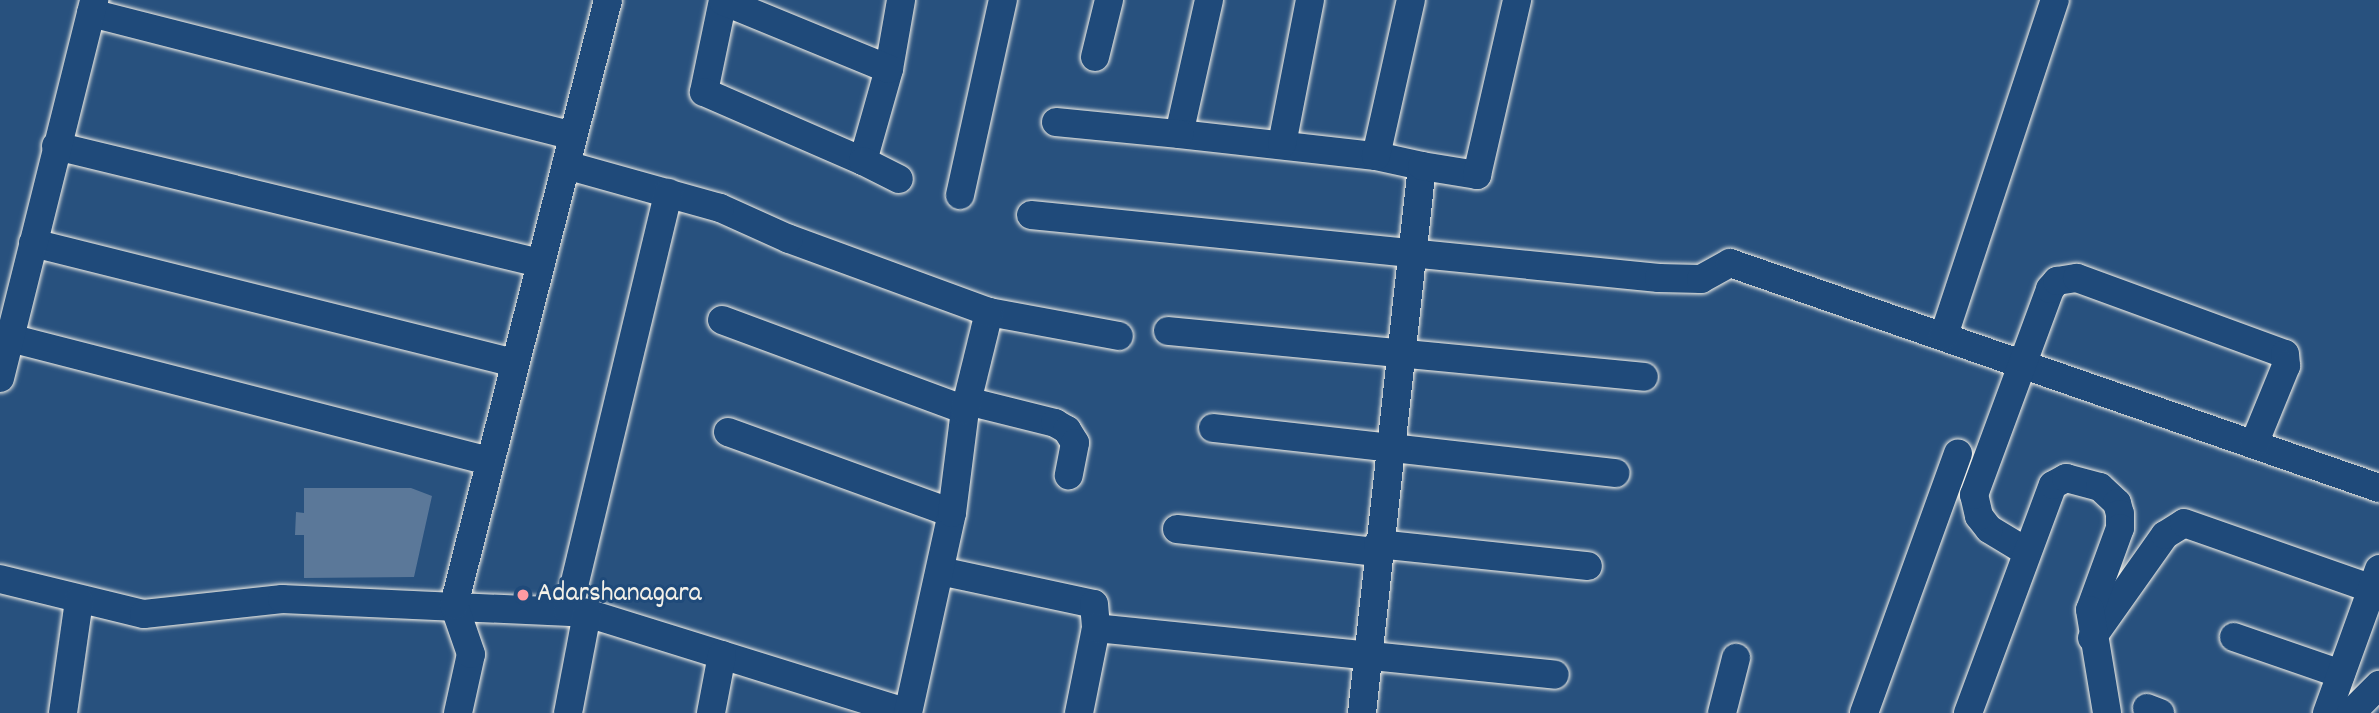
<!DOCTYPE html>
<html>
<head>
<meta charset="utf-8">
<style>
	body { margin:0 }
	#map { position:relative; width:2379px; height:713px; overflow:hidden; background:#28517e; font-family:Dekko,sans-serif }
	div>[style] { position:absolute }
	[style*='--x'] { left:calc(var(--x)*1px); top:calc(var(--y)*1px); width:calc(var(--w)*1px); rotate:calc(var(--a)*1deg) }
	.building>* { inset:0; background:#5b7899 }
	.roads { filter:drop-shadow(0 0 2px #f4f1e8) drop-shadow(0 0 2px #f4f1e8) }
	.minor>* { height:28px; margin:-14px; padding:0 14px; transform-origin:14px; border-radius:14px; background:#1f4a7a }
	.dots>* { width:19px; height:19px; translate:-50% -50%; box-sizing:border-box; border:4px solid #1f4a7a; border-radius:50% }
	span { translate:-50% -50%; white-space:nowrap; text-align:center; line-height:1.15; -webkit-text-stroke:6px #1f4a7a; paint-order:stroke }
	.poi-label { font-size:28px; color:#f4f1e8 }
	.left { translate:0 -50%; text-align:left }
</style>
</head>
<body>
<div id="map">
	<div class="building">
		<i style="clip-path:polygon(304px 488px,411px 488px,432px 496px,414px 577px,304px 578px,304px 535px,295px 535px,296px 512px,304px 513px)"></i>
	</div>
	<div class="roads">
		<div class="minor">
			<i style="--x:723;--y:0;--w:94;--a:101.7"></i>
			<i style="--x:704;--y:92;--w:173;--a:23.5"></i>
			<i style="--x:863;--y:161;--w:96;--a:-74.2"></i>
			<i style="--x:889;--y:69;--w:70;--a:-80.1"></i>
			<i style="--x:1209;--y:0;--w:137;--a:102.6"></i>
			<i style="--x:1179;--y:134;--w:198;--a:6.4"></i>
			<i style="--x:1376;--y:156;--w:47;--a:12.3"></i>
			<i style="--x:723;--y:1;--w:179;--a:22.3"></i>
			<i style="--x:91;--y:13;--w:497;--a:14.3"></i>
			<i style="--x:1095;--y:57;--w:59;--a:-76.2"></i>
			<i style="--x:1056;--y:122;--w:124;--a:5.6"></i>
			<i style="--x:1282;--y:144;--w:147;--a:-79"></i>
			<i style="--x:56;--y:146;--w:499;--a:13.6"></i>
			<i style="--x:1376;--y:156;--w:160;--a:-77.4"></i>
			<i style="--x:863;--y:161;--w:40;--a:26.6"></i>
			<i style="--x:960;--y:195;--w:200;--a:-77.6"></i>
			<i style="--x:1031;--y:215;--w:631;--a:5.73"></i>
			<i style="--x:1659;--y:278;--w:42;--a:1.4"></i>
			<i style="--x:1701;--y:279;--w:33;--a:-29"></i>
			<i style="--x:1730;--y:263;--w:687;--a:19.12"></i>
			<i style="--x:33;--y:243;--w:497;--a:14"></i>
			<i style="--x:989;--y:312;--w:132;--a:10.5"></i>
			<i style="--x:722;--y:320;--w:259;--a:20.3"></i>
			<i style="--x:1168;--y:331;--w:478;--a:5.5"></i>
			<i style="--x:1944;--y:335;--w:353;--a:-71.7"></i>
			<i style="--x:10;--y:338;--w:496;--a:14.4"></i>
			<i style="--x:0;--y:378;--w:390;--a:-76"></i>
			<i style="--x:967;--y:401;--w:91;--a:14"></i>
			<i style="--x:1055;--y:423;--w:14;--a:30"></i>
			<i style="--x:1067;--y:430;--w:15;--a:58"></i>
			<i style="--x:1075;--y:443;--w:33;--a:101"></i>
			<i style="--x:1213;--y:428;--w:405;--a:6.4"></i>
			<i style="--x:728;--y:432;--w:238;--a:19.9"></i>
			<i style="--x:1177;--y:529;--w:201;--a:6.6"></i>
			<i style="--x:1378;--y:544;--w:211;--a:6"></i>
			<i style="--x:2027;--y:552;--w:44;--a:-148.8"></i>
			<i style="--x:1989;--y:529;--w:16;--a:-128"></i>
			<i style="--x:1979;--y:516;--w:22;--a:-103"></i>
			<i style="--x:1974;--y:495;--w:220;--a:-69.7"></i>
			<i style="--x:2050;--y:289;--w:11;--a:-49"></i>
			<i style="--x:2057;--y:281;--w:20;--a:-9"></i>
			<i style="--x:2077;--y:278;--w:221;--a:20.1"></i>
			<i style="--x:2285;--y:354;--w:12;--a:85"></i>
			<i style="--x:2286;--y:366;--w:84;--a:112.3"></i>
			<i style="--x:940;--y:571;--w:157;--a:12.1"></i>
			<i style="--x:1094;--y:604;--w:24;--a:85"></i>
			<i style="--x:1096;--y:628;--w:87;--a:101.3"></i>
			<i style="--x:0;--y:579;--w:148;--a:13.7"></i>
			<i style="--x:144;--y:614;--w:139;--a:-6.2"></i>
			<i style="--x:282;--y:599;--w:305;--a:2.6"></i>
			<i style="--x:587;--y:613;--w:336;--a:17.3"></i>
			<i style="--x:908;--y:713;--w:205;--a:-77.6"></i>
			<i style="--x:952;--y:513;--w:104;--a:-82.8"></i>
			<i style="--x:965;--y:410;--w:101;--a:-76.2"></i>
			<i style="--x:989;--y:312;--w:213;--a:-159.9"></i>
			<i style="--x:789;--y:239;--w:76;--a:-155.8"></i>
			<i style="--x:720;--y:208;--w:160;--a:-164.4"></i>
			<i style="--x:568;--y:611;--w:430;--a:-76.5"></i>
			<i style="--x:1096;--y:628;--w:461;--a:5.8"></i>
			<i style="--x:2234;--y:637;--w:113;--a:19.1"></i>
			<i style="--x:2092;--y:638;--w:126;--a:-54.7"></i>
			<i style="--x:2165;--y:535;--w:22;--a:-32"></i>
			<i style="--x:2184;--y:523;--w:199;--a:19.3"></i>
			<i style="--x:2147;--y:708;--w:14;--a:21"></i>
			<i style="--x:63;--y:713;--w:114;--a:-81.9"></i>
			<i style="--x:458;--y:713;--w:60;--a:-77.6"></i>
			<i style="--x:471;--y:654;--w:52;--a:-109.1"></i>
			<i style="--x:454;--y:605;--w:624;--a:-75.72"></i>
			<i style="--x:568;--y:713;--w:102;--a:-79.2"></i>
			<i style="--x:711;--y:713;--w:59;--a:-79.3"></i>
			<i style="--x:1362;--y:713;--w:550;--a:-83.74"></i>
			<i style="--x:1422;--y:166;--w:56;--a:9.3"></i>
			<i style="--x:1477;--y:175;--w:180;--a:-77.1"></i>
			<i style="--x:1722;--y:713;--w:57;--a:-75.7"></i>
			<i style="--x:1864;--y:713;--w:276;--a:-70.1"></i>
			<i style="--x:1968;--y:713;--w:243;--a:-69.6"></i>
			<i style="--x:2053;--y:485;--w:15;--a:-28"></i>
			<i style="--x:2066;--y:478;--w:35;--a:15"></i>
			<i style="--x:2100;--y:487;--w:23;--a:43"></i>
			<i style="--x:2117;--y:503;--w:11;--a:75"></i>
			<i style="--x:2120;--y:514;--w:14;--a:90"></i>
			<i style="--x:2120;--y:528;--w:87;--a:110.1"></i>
			<i style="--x:2090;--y:610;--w:104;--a:80.6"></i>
			<i style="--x:2327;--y:713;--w:153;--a:-70.1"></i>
			<i style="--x:2351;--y:713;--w:40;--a:-45"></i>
		</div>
	</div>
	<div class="dots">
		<i style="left:523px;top:595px;background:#ff9aa2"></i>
	</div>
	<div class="poi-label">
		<span class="left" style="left:537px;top:595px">Adarshanagara</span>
	</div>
</div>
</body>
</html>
